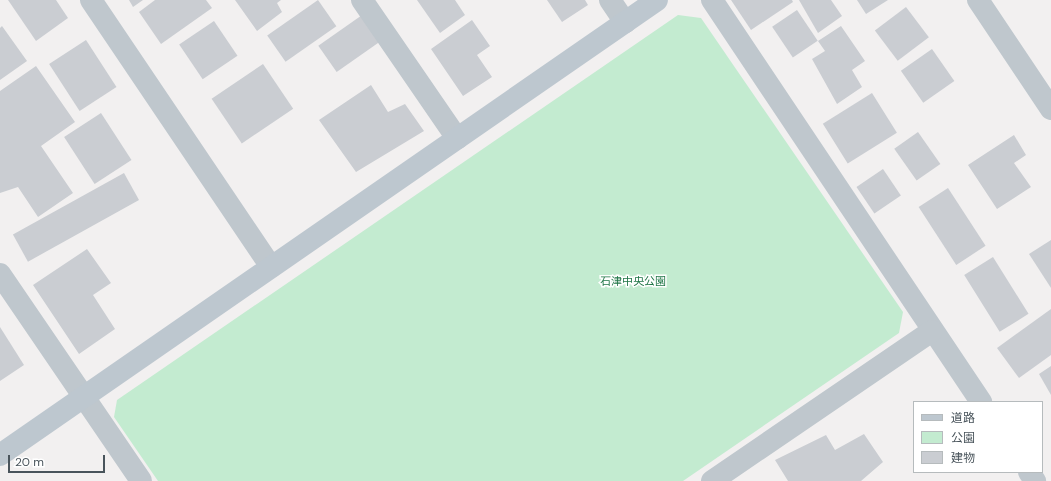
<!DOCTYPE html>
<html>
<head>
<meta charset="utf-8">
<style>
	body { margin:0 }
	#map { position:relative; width:1051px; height:481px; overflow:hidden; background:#f2f0f0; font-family:"DM Sans","Noto Sans JP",sans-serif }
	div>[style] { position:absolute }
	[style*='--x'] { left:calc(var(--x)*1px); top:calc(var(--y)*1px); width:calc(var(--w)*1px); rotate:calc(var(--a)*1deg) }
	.green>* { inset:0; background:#c3ebd0 }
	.building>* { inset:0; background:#cacdd2; transform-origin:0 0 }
	.street>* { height:22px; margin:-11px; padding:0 11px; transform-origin:11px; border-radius:11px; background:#bfc7cd }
	.secondary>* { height:22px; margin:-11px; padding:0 11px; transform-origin:11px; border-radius:11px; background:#bdc7cf }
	span { translate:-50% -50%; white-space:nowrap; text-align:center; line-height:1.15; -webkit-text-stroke:3px #fff; paint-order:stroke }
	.park-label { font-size:11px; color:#207647 }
	.legend { position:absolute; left:913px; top:401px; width:130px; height:72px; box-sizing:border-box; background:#fff; border:1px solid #b6bbbd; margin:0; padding:5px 7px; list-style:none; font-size:12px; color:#49545b }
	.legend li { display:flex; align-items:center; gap:8px; height:20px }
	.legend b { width:20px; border:1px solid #b6bbbd }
	.scale { position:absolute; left:8px; top:455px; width:97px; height:18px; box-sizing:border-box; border:2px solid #49545b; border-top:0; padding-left:5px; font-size:12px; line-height:14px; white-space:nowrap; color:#49545b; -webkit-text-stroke:3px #fff; paint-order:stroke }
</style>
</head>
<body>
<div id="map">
	<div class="green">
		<i style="clip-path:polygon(678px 15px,701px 18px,903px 312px,899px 333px,683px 481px,158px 481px,114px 417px,117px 400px)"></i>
	</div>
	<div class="building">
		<i style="clip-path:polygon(8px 0,56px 0,68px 18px,36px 41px)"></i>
		<i style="clip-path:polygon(129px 0,143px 0,133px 7px)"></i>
		<i style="clip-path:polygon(155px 0,206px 0,212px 8px,161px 44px,139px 12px)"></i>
		<i style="clip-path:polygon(235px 0,281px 0,277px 3px,282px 12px,257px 31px)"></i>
		<i style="left:318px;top:0;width:32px;height:62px;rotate:55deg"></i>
		<i style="clip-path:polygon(417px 0,455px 0,465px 15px,440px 33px)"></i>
		<i style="clip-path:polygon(547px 0,585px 0,588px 5px,562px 22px)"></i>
		<i style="clip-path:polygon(731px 0,792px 0,793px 2px,751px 30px)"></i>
		<i style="clip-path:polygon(799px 0,831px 0,842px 16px,818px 33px)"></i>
		<i style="clip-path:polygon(857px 0,888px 0,866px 14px)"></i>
		<i style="left:906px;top:7px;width:38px;height:39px;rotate:53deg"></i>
		<i style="left:797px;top:10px;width:37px;height:30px;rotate:56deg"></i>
		<i style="left:365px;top:13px;width:32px;height:57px;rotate:55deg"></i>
		<i style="clip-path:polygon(472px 20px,490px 46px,477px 55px,492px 77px,463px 96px,431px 49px)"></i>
		<i style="left:214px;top:21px;width:42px;height:42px;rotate:56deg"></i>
		<i style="clip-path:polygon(2px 26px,27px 61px,0 80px,0 28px)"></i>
		<i style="clip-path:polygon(841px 26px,865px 61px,852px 70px,862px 87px,837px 104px,812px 59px,825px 51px,818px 41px)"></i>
		<i style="left:86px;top:40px;width:56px;height:44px;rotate:57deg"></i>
		<i style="left:932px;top:49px;width:39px;height:38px;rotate:55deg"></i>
		<i style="left:263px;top:64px;width:54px;height:62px;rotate:56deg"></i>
		<i style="clip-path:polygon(36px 66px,75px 122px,41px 146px,73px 193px,38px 217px,18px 187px,0 193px,0 91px)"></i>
		<i style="clip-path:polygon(371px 85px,388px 112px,405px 104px,424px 131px,356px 172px,319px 120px)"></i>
		<i style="left:872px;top:93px;width:47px;height:58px;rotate:58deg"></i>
		<i style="left:101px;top:113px;width:56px;height:44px;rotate:57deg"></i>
		<i style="left:918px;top:132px;width:39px;height:29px;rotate:55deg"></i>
		<i style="clip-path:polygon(1014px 135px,1026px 155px,1014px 163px,1031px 187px,997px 209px,968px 165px)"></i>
		<i style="left:883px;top:169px;width:32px;height:32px;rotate:56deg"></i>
		<i style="left:124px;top:173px;width:31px;height:127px;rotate:61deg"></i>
		<i style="left:948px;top:188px;width:69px;height:35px;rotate:57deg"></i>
		<i style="clip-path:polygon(1051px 240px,1051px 288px,1029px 254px)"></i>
		<i style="clip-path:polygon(87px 249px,111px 283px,93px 295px,115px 329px,79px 354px,33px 285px)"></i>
		<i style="left:993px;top:257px;width:67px;height:34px;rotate:58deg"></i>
		<i style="clip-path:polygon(1051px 309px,1051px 355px,1019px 378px,997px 348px)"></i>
		<i style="clip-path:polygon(0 327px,24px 365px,0 381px)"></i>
		<i style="clip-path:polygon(1051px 366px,1051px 395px,1039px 374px)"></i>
		<i style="clip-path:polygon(864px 434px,883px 462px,861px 481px,788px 481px,775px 460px,826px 435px,835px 450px)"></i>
	</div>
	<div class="street">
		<i style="--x:91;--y:0;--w:322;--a:56"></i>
		<i style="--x:362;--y:0;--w:168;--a:55.5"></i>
		<i style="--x:610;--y:0;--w:27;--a:56"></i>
		<i style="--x:712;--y:0;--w:484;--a:56.2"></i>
		<i style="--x:978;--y:0;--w:131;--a:56.2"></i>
		<i style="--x:0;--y:274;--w:250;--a:55.7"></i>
		<i style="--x:1029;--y:472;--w:11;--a:56"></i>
		<i style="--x:712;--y:481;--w:266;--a:-34.3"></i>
	</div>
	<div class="secondary">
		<i style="--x:0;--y:455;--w:799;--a:-34.7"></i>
	</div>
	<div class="park-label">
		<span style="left:633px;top:281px">石津中央公園</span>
	</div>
	<ul class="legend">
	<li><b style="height:5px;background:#bdc7cf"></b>道路</li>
	<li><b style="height:11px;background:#c3ebd0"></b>公園</li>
	<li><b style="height:11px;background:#cacdd2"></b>建物</li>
	</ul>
	<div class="scale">20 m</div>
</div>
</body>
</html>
